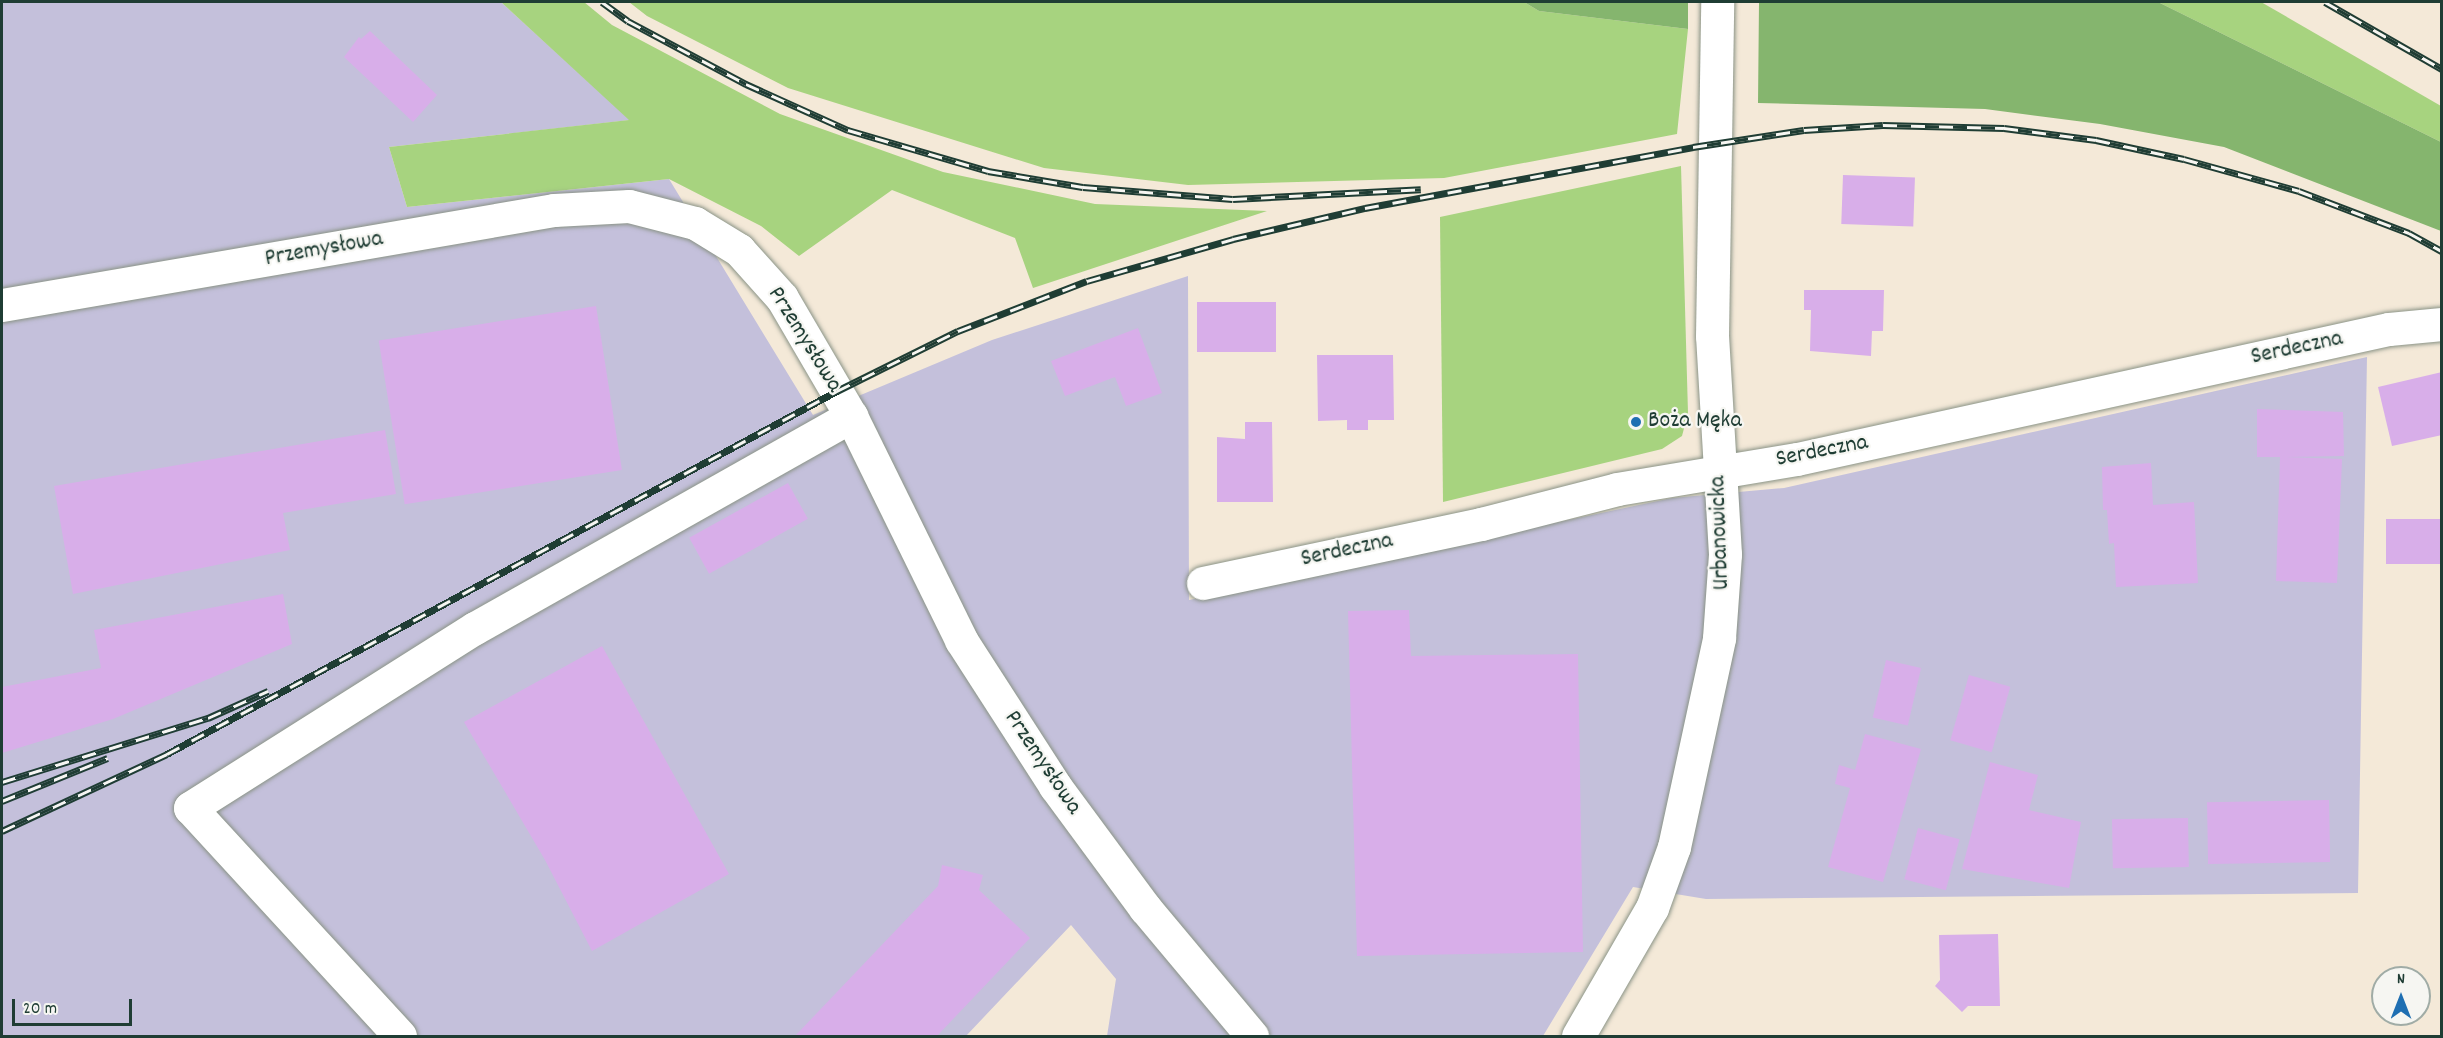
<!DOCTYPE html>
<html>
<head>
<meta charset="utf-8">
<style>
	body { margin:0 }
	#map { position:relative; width:2443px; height:1038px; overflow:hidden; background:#f4e9d8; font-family:Dekko,sans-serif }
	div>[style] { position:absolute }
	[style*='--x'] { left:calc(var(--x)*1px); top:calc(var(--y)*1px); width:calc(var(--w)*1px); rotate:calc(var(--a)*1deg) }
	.industrial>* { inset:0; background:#c4c0db }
	.green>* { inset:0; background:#a7d37f }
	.forest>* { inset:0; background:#85b56e }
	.building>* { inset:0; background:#d8aee9; transform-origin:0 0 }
	.roads { filter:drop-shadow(0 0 2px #8a9386) drop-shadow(0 0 2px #8a9386) }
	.minor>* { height:33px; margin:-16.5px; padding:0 16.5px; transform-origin:16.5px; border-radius:16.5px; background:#fff }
	.rail>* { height:7px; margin-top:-3.5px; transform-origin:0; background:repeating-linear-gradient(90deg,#f6f6f2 0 14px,#1f3d34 0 28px); box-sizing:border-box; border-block:2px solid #1f3d34 }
	.dots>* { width:16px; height:16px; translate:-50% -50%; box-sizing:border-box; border:3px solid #f6f6f2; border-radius:50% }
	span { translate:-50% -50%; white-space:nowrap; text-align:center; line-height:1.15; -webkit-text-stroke:4.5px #f6f6f2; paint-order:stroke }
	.street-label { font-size:24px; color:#1f3d34 }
	.poi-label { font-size:24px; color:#1f3d34 }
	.left { translate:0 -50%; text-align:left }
	.frame { position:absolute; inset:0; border:3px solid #1f3d34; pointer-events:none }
	.north { position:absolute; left:2371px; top:966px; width:60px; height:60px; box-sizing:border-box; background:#f6f6f2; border:2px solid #a0aca6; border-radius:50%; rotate:0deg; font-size:16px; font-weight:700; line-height:24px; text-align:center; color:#1f3d34 }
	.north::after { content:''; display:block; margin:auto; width:21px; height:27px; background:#1f6fb2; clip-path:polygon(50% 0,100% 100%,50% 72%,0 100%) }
	.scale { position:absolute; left:12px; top:999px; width:120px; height:27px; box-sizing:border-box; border:3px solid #1f3d34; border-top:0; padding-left:8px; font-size:18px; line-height:21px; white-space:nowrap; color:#1f3d34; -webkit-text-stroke:4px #f6f6f2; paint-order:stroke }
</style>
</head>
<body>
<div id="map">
	<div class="industrial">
		<i style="clip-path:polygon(2px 2px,501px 2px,630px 120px,389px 147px,407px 207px,669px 179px,813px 415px,992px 340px,1188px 276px,1189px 600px,1672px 498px,1784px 488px,2367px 357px,2358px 893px,1706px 899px,1633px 887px,1543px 1036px,1107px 1036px,1116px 979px,1071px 925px,966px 1036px,2px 1036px)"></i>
	</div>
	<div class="green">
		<i style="clip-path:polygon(501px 2px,584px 2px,612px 25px,780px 114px,943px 172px,1095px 204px,1267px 211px,1033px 288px,1015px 238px,892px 190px,799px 256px,761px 226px,669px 179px,407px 207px,389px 147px,629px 120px)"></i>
		<i style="clip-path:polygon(629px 2px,1524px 2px,1539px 11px,1688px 29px,1677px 134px,1444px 178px,1188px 185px,1044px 168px,788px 88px,647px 16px)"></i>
		<i style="clip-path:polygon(2158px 2px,2261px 2px,2441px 106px,2441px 142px)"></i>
		<i style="clip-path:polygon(1681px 166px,1688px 413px,1682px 436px,1662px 449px,1443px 502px,1440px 217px)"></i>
	</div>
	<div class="forest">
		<i style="clip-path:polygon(1524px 2px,1688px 2px,1688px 29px,1539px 11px)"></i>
		<i style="clip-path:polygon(1759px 2px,2158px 2px,2441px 142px,2441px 231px,2224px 147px,2100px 124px,1985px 109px,1758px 103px)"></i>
	</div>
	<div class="building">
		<i style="clip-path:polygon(370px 31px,437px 95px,413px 122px,344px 57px,359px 37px,361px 39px)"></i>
		<i style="left:1843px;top:175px;width:72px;height:49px;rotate:2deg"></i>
		<i style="clip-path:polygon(1804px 290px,1884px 290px,1883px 331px,1872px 331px,1871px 356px,1810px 351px,1811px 310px,1804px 310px)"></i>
		<i style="left:1197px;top:302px;width:79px;height:50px"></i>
		<i style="left:596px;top:306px;width:166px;height:220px;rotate:81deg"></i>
		<i style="clip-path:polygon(1138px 328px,1162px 393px,1126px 406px,1115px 377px,1065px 396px,1051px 361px)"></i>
		<i style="clip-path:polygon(1317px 355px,1393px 355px,1394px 420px,1368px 420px,1368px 430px,1347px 430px,1347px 420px,1318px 421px)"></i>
		<i style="clip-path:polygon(2442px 372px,2442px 435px,2392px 446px,2378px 387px)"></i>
		<i style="clip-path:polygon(2257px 409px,2343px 412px,2344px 456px,2285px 457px,2342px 459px,2337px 583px,2276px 581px,2280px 457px,2257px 457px)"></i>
		<i style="clip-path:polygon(1245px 422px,1272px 422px,1273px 502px,1217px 502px,1217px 437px,1245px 439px)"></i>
		<i style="clip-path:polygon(385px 430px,396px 494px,283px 513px,290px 550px,73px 594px,54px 486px)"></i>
		<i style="clip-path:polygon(2151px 463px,2153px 505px,2194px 502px,2198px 583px,2116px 587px,2114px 543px,2109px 544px,2107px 510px,2103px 510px,2102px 467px)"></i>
		<i style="left:788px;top:483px;width:41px;height:113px;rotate:61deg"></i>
		<i style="left:2386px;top:519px;width:56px;height:45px"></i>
		<i style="clip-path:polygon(283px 594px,292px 644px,113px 719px,2px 753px,2px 687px,101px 668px,94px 630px)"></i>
		<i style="clip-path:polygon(1409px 610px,1411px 656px,1578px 654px,1583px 952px,1357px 956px,1348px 611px)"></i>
		<i style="clip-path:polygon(602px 646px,729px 874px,592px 951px,545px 860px,464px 722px)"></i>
		<i style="left:1886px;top:660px;width:36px;height:59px;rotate:13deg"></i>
		<i style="left:1969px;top:675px;width:43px;height:68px;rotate:16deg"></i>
		<i style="clip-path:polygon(1865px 734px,1921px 749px,1883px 882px,1828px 867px,1850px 788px,1835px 784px,1839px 765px,1855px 770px)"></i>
		<i style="clip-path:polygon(1990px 762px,2038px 775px,2029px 810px,2081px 822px,2069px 888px,1962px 869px)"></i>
		<i style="left:2329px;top:800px;width:62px;height:122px;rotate:89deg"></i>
		<i style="left:2188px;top:818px;width:49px;height:76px;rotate:89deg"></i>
		<i style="left:1918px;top:828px;width:43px;height:53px;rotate:15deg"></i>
		<i style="clip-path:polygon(942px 865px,983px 875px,979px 890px,1030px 938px,937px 1036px,795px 1036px,938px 886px)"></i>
		<i style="clip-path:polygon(1998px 934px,2000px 1006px,1968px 1006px,1962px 1012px,1935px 986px,1940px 980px,1939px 935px)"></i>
	</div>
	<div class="roads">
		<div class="minor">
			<i style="--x:2;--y:305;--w:560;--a:-9.77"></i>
			<i style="--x:554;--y:210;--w:75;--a:-3.1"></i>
			<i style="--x:629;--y:206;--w:68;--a:14.4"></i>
			<i style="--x:695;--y:223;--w:52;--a:31.5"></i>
			<i style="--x:739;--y:250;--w:64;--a:48.1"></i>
			<i style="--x:782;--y:298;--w:137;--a:59.7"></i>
			<i style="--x:851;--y:416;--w:250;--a:63.8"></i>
			<i style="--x:961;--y:640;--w:174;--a:57.2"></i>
			<i style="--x:1055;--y:786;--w:152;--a:53.6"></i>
			<i style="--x:1145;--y:908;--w:167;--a:50.1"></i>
			<i style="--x:1203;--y:583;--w:284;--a:-12"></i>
			<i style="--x:1481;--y:524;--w:140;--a:-14.4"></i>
			<i style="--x:1617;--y:489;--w:182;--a:-9.5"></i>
			<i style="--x:1797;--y:459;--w:606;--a:-12.39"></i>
			<i style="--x:2389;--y:329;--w:53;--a:-5.4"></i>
			<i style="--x:400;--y:1036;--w:310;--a:-132.6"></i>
			<i style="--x:190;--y:808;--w:337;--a:-32.3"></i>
			<i style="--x:475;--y:628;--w:432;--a:-29.4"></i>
			<i style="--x:1578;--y:1036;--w:148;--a:-60"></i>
			<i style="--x:1652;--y:908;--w:65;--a:-70.2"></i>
			<i style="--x:1674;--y:847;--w:214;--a:-77.8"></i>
			<i style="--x:1719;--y:638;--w:84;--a:-85.9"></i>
			<i style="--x:1725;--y:554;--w:218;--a:-93.4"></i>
			<i style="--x:1712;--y:336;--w:334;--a:-89.1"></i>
		</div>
	</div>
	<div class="rail">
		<i style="--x:602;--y:2;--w:32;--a:36"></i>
		<i style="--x:628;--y:21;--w:134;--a:28.1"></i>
		<i style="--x:746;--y:84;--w:112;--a:24.3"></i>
		<i style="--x:848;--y:130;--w:146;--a:16.3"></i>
		<i style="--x:988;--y:171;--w:96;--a:9.6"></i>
		<i style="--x:1083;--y:187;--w:150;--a:4.6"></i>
		<i style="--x:1233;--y:199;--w:188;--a:-3"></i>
		<i style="--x:2325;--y:2;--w:135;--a:29.8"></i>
		<i style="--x:2;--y:782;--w:216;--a:-17.3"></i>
		<i style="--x:208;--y:718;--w:66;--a:-24.2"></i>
		<i style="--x:2;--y:801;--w:114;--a:-22.1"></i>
		<i style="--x:2;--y:831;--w:182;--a:-25"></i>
		<i style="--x:167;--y:754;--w:762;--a:-28.45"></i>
		<i style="--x:837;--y:391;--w:135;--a:-26.4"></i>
		<i style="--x:958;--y:331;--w:138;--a:-21.2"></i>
		<i style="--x:1087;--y:281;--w:152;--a:-16"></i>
		<i style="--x:1233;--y:239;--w:136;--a:-13.2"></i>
		<i style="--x:1365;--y:208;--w:334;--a:-10.5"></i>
		<i style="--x:1693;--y:147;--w:112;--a:-8.7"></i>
		<i style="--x:1804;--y:130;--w:79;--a:-3.6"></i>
		<i style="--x:1883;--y:125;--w:121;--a:1.4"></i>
		<i style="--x:2004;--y:128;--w:93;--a:7.4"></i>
		<i style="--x:2096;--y:140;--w:90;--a:12.2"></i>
		<i style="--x:2184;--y:159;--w:119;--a:15.5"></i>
		<i style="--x:2299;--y:191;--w:118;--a:20.9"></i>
		<i style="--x:2409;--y:233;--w:38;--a:29"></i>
	</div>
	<div class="dots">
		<i style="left:1636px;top:422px;background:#1f6fb2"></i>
	</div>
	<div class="street-label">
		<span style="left:324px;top:250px;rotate:-10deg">Przemysłowa</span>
		<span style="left:804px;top:340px;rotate:58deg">Przemysłowa</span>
		<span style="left:2297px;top:349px;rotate:-12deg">Serdeczna</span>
		<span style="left:1822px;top:452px;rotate:-11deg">Serdeczna</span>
		<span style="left:1721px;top:533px;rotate:-92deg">Urbanowicka</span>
		<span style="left:1347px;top:551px;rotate:-12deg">Serdeczna</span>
		<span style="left:1042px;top:763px;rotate:56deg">Przemysłowa</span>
	</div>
	<div class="poi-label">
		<span class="left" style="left:1648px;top:422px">Boża Męka</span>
	</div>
	<div class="frame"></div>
	<div class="north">N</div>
	<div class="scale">20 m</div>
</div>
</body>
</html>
